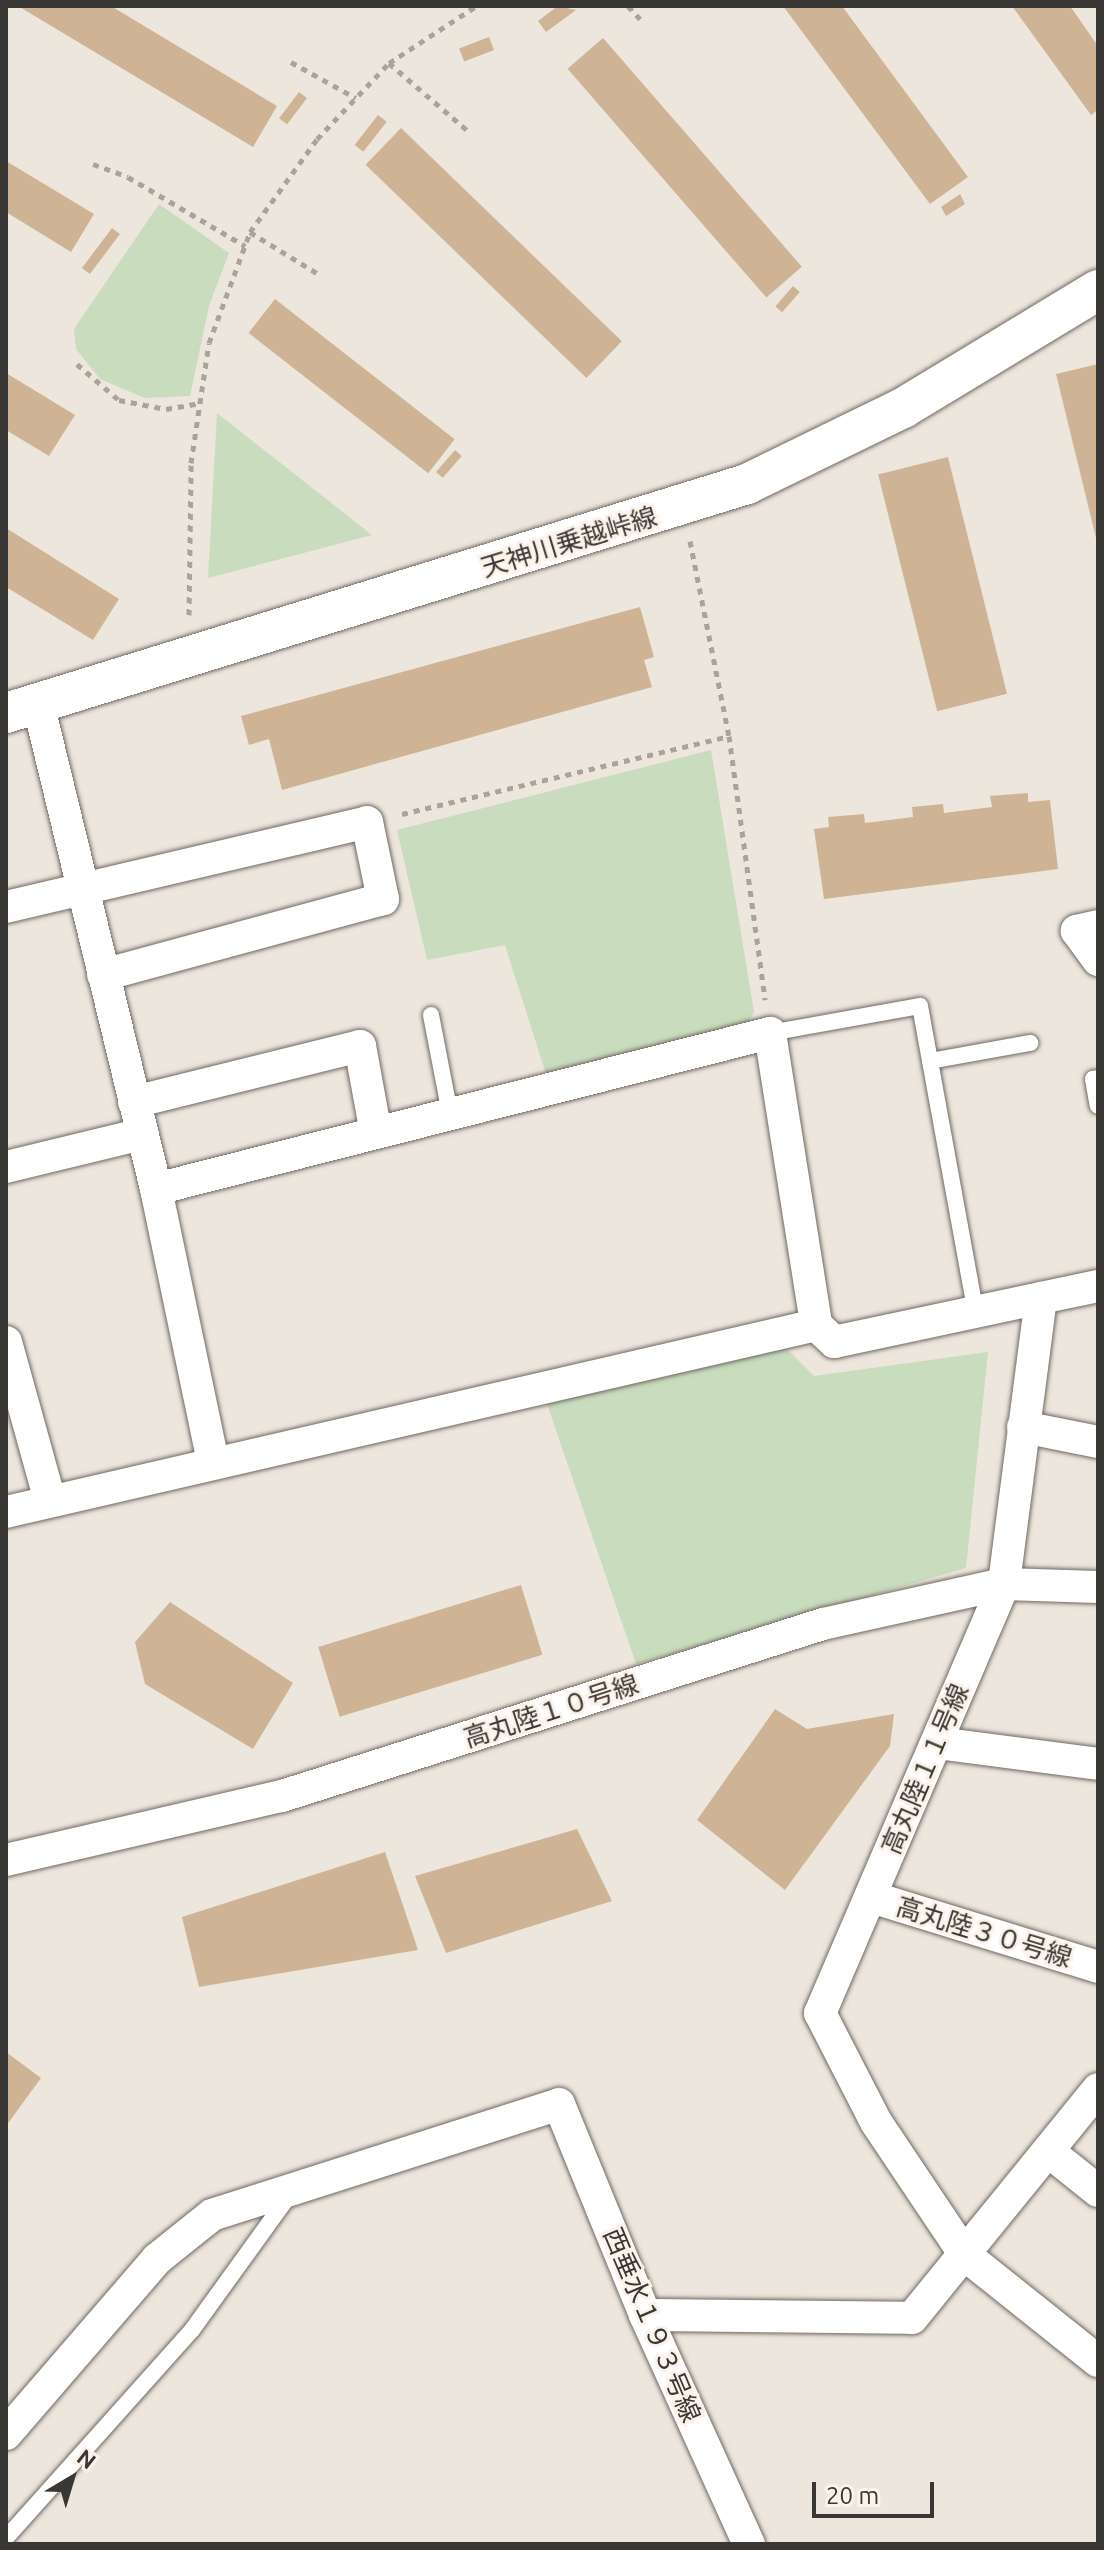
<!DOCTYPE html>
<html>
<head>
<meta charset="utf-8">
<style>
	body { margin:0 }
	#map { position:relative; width:1104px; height:2550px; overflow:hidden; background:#ede6dd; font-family:Ubuntu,"Noto Sans JP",sans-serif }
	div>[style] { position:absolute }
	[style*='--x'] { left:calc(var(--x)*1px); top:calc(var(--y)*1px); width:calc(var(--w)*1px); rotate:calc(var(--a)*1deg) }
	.green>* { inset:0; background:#c9dcbe }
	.building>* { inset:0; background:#ceb494; transform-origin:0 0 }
	.path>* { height:5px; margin-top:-2.5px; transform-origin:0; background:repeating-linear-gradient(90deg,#a9a39c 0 6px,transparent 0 12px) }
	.roads { filter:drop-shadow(0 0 2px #6f6961) drop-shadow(0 0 2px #6f6961) }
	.service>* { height:16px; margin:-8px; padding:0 8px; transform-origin:8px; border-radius:8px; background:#fff }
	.minor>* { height:32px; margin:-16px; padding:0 16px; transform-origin:16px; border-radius:16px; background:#fff }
	.tertiary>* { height:40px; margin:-20px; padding:0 20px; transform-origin:20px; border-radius:20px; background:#fff }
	span { translate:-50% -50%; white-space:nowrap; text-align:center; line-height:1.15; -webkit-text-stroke:6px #fbf3ea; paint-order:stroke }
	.street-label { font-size:26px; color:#393733 }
	.frame { position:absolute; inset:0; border:8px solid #393733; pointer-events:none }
	.north { position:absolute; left:32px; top:2438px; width:80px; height:80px; -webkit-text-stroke:6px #fbf3ea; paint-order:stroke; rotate:38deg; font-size:22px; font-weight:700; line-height:32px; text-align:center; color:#393733 }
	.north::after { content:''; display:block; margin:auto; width:28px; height:36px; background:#393733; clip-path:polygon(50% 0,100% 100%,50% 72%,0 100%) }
	.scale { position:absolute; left:812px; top:2482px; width:122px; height:36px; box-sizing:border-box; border:4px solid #393733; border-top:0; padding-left:10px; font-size:24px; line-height:28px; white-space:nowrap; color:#393733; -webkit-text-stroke:6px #fbf3ea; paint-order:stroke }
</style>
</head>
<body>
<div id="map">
	<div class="green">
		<i style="clip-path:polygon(159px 204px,229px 253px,209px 306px,190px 396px,145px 398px,100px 379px,76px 349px,74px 329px)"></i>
		<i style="clip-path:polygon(217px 413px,372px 535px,208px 578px)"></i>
		<i style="clip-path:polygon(711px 750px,754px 1012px,745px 1028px,546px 1074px,505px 945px,427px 960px,397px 830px)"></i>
		<i style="clip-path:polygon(783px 1345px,814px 1376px,988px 1352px,966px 1568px,636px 1664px,547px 1404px)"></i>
	</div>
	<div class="building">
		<i style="clip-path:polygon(18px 6px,111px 6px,277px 106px,253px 147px)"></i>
		<i style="clip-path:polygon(558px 6px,576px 10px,546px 32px,538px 21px)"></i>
		<i style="clip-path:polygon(783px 6px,842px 6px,968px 177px,930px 204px)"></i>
		<i style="clip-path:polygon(1012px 6px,1070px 6px,1098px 46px,1098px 110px,1091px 115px)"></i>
		<i style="left:489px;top:37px;width:14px;height:32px;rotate:69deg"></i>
		<i style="left:603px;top:38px;width:303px;height:47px;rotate:49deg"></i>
		<i style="left:299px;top:92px;width:10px;height:33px;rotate:37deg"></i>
		<i style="left:378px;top:115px;width:11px;height:38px;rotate:38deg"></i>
		<i style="left:401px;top:128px;width:307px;height:51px;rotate:44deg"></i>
		<i style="clip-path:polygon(6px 161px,94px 214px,71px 252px,6px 212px)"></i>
		<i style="clip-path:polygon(960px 194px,965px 204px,946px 216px,941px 207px)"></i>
		<i style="left:112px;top:228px;width:10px;height:50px;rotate:37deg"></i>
		<i style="left:793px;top:286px;width:9px;height:27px;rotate:41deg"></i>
		<i style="left:275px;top:299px;width:228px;height:43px;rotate:38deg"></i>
		<i style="clip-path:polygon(1098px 364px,1098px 542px,1097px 542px,1056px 374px)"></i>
		<i style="clip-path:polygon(6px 373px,75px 415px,49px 456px,6px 430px)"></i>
		<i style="left:455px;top:450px;width:9px;height:29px;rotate:41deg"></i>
		<i style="left:948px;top:457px;width:244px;height:72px;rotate:76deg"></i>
		<i style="clip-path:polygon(6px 528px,119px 599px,93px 640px,6px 587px)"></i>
		<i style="clip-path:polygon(640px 607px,654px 657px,644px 660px,652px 687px,282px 790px,269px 739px,249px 745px,241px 716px)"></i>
		<i style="clip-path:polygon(1028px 793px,1028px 802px,1050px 800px,1058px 869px,824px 899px,814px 829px,829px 827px,828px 817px,864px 814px,865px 823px,913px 817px,912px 807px,943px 804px,944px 813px,992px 807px,990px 796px)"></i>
		<i style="left:521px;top:1585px;width:73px;height:212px;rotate:73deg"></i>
		<i style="clip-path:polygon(170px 1602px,293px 1683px,253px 1749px,145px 1684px,135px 1642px)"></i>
		<i style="clip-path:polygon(775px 1709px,807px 1729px,894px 1714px,890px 1746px,785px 1890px,697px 1820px)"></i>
		<i style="clip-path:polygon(577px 1829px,612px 1901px,446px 1953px,415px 1876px)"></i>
		<i style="clip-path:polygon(385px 1852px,418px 1950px,199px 1987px,182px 1917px)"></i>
		<i style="clip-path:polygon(6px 2052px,41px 2078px,6px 2126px)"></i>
	</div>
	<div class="path">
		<i style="--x:628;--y:6;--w:18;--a:47"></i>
		<i style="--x:291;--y:62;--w:74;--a:29"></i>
		<i style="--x:389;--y:63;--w:103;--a:40.7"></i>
		<i style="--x:93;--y:164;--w:37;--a:20"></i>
		<i style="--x:128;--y:177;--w:136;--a:30.5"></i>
		<i style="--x:250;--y:232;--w:82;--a:31.6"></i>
		<i style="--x:77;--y:364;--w:55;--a:40.6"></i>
		<i style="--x:119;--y:400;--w:48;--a:10.8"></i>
		<i style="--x:166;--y:409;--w:35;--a:-10"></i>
		<i style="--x:690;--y:541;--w:199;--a:78.7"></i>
		<i style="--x:189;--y:615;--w:152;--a:-89.2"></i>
		<i style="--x:191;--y:463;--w:121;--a:-81.5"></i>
		<i style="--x:209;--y:343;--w:118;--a:-69.7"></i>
		<i style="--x:250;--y:232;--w:115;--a:-54.2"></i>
		<i style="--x:317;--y:139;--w:105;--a:-46.5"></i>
		<i style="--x:389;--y:63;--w:104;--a:-33.2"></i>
		<i style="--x:402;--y:814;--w:336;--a:-13.4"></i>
		<i style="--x:729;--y:736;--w:266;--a:82.2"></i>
	</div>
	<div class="roads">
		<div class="service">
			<i style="--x:431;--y:1015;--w:101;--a:79.1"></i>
			<i style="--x:770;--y:1033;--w:152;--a:-10.2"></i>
			<i style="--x:920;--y:1006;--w:313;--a:79.7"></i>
			<i style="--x:930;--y:1061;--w:102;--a:-10.2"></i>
			<i style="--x:1098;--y:1078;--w:5;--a:169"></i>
			<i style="--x:1093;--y:1079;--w:27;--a:80"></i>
			<i style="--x:6;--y:2538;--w:279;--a:-48.2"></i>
			<i style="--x:192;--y:2330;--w:168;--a:-54.2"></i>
		</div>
		<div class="minor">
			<i style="--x:38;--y:703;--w:500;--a:76.35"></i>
			<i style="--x:156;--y:1189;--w:279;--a:78.2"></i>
			<i style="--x:6;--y:907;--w:371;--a:-13.2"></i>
			<i style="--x:367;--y:822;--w:79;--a:78.3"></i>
			<i style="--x:383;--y:899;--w:290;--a:164.8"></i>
			<i style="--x:1098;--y:926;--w:22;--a:167"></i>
			<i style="--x:1077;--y:931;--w:36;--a:54"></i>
			<i style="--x:134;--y:1102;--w:233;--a:-13.9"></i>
			<i style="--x:360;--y:1046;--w:88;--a:79.6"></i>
			<i style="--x:6;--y:1167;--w:140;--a:-13.6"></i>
			<i style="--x:156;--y:1189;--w:634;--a:-14.26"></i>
			<i style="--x:770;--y:1033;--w:296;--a:81"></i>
			<i style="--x:816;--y:1325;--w:25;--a:43"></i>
			<i style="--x:834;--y:1342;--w:212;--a:-12"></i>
			<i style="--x:1098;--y:1286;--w:58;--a:168.1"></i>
			<i style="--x:1041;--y:1298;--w:288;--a:97.4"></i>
			<i style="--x:1004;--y:1584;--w:467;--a:113.2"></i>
			<i style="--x:820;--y:2013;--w:123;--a:62.8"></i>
			<i style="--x:876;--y:2122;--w:160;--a:56.2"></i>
			<i style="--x:965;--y:2255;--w:170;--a:38.6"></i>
			<i style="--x:6;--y:1342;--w:165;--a:74.5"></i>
			<i style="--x:1023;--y:1427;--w:76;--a:11.3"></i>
			<i style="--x:6;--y:1512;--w:831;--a:-13"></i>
			<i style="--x:937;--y:1743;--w:162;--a:7.4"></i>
			<i style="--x:6;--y:1860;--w:283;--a:-13.1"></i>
			<i style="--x:282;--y:1796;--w:568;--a:-17.64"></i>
			<i style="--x:823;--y:1624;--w:185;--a:-12.5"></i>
			<i style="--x:1004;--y:1584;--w:94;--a:1.8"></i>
			<i style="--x:871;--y:1897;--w:238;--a:17.1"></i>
			<i style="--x:1048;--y:2151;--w:64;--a:38.7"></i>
			<i style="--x:645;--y:2315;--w:267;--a:0.6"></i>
			<i style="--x:912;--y:2318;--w:295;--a:-50.9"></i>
			<i style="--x:6;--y:2434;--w:231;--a:-49.2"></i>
			<i style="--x:157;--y:2259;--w:70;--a:-38.7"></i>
			<i style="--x:212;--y:2215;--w:364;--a:-17.7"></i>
			<i style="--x:559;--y:2104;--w:228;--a:67.8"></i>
			<i style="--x:645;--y:2315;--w:252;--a:65.6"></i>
		</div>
		<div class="tertiary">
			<i style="--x:6;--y:713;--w:776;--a:-17.17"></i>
			<i style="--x:747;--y:484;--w:174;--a:-26"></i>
			<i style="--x:903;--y:408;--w:228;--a:-31.2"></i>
		</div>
	</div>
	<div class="street-label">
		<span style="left:569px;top:542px;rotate:-17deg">天神川乗越峠線</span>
		<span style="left:551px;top:1711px;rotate:-18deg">高丸陸１０号線</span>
		<span style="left:925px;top:1769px;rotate:-67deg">高丸陸１１号線</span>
		<span style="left:984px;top:1932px;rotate:17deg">高丸陸３０号線</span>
		<span style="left:652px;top:2325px;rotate:67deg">西垂水１９３号線</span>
	</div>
	<div class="frame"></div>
	<div class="north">N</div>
	<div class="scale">20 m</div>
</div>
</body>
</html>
